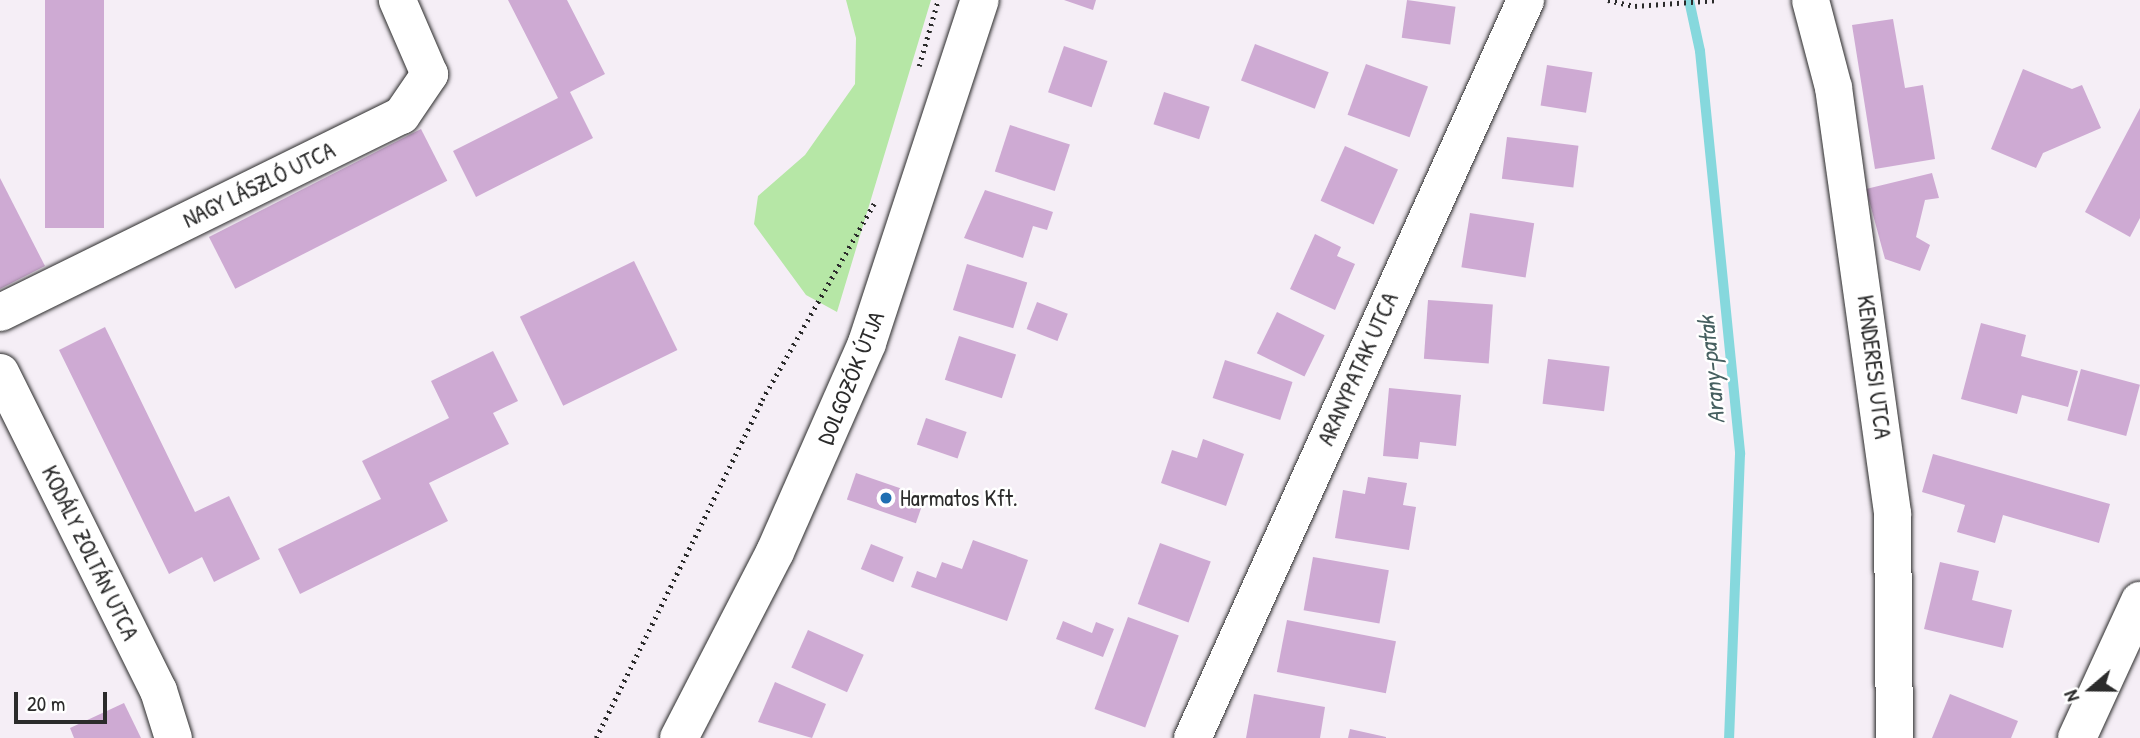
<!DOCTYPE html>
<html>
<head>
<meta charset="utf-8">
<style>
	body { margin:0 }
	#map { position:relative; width:2140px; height:738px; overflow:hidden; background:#f5eef6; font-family:"Patrick Hand",sans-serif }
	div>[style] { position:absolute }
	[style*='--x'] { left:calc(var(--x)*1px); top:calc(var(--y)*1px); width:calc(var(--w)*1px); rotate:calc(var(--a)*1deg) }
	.green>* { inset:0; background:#b6e7a6 }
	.stream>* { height:10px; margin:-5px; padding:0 5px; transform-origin:5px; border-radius:5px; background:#86d8dd }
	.building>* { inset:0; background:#ceaad3; transform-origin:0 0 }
	.path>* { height:4.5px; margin-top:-2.25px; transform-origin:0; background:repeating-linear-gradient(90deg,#2b2b2b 0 2px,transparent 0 7px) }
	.roads { filter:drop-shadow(0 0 2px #2b2b2b) drop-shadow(0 0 2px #2b2b2b) }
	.street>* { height:37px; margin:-18.5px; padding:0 18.5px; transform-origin:18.5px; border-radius:18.5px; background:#fff }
	.secondary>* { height:38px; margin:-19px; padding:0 19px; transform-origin:19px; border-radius:19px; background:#fff }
	.dots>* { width:19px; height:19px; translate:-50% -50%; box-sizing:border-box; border:4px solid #fff; border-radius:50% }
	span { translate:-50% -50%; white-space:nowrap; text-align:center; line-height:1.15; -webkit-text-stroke:5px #fff; paint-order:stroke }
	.street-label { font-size:23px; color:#2b2b2b }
	.poi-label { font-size:23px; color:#2b2b2b }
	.left { translate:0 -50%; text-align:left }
	.water-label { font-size:24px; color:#465f60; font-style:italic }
	.north { position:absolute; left:2056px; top:654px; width:70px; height:70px; -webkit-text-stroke:5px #fff; paint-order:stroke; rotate:250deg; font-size:19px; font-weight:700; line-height:28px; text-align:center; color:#2b2b2b }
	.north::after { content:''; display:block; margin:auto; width:24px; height:32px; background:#2b2b2b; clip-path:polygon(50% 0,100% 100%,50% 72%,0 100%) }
	.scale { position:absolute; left:14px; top:692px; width:93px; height:32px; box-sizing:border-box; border:4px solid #2b2b2b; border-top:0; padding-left:9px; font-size:21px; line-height:24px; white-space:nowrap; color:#2b2b2b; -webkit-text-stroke:5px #fff; paint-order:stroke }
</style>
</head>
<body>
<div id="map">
	<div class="green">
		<i style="clip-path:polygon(846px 0,931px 0,837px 312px,806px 295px,754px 224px,758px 196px,805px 155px,855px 84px,856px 38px)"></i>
	</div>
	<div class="stream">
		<i style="--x:1689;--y:0;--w:52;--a:77.8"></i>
		<i style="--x:1700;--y:51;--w:405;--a:84.3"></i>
		<i style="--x:1740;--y:454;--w:284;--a:92.2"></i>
	</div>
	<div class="building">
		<i style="left:45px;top:0;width:59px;height:228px"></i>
		<i style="clip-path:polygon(508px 0,567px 0,605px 74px,570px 92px,593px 138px,476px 197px,453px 151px,558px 98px)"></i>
		<i style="clip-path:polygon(1064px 0,1096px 0,1093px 10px)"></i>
		<i style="left:1407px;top:0;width:49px;height:38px;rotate:8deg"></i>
		<i style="clip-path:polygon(1893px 19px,1905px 88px,1923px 85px,1935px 159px,1875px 169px,1852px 25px)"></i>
		<i style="left:1255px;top:44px;width:79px;height:39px;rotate:21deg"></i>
		<i style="left:1064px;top:46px;width:46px;height:49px;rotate:19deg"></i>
		<i style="left:1366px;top:64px;width:66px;height:54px;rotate:20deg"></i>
		<i style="left:1547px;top:65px;width:46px;height:41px;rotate:9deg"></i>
		<i style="clip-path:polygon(2023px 69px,2072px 89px,2082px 85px,2101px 128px,2043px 153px,2036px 168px,1991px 149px)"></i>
		<i style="left:1164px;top:92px;width:48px;height:34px;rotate:18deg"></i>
		<i style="clip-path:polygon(2140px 108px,2140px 218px,2130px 237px,2085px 212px)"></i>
		<i style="left:1010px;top:125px;width:63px;height:49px;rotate:18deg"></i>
		<i style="left:421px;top:129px;width:58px;height:238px;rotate:63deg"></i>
		<i style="left:1507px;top:137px;width:72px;height:42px;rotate:7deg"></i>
		<i style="left:1345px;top:146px;width:58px;height:60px;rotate:24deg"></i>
		<i style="clip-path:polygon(1932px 173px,1939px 198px,1925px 200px,1916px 237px,1930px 245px,1920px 271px,1885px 259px,1866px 189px)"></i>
		<i style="clip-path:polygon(0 178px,45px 266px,0 289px)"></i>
		<i style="clip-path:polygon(985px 190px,1053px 212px,1047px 230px,1033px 226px,1023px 258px,964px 238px)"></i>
		<i style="left:1470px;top:213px;width:65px;height:55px;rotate:9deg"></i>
		<i style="clip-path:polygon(1315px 234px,1341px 247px,1337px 256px,1355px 264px,1335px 310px,1290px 289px)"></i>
		<i style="left:634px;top:261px;width:99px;height:127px;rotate:64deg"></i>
		<i style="left:967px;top:264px;width:63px;height:48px;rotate:17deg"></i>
		<i style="left:1428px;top:300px;width:65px;height:59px;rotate:4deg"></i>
		<i style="left:1037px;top:302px;width:33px;height:29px;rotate:21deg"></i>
		<i style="left:1277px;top:312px;width:53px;height:46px;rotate:26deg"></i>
		<i style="clip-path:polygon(1981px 323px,2026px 335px,2021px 356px,2078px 371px,2068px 407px,2022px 395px,2017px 414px,1961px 399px)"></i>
		<i style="clip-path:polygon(105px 327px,195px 512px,229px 496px,260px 559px,214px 582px,202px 557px,169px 574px,59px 350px)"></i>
		<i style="left:959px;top:336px;width:60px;height:46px;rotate:18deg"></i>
		<i style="clip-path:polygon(493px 351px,518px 401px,493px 413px,509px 444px,429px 483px,448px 521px,300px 594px,278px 549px,381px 499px,362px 461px,449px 418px,431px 381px)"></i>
		<i style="left:1548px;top:359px;width:62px;height:45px;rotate:7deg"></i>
		<i style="left:1225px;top:360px;width:71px;height:40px;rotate:18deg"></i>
		<i style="left:2081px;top:369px;width:61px;height:53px;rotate:15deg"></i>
		<i style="clip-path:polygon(1389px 388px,1461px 395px,1456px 446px,1420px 442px,1418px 459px,1383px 456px)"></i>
		<i style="left:926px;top:418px;width:43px;height:28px;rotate:19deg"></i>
		<i style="clip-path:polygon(1203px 439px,1244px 454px,1226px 506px,1161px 483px,1172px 450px,1197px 458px)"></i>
		<i style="clip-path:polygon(1933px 454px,2110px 504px,2099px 543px,2003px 515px,1995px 543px,1957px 532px,1965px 505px,1922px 492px)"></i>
		<i style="left:856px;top:473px;width:73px;height:28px;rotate:19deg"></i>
		<i style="clip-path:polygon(1368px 477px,1407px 483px,1403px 505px,1416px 507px,1409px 550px,1335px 538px,1343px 490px,1365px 494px)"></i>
		<i style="clip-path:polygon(973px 540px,1028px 560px,1007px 621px,911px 587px,917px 571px,936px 578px,942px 562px,962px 569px)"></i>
		<i style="left:1160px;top:543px;width:54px;height:65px;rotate:20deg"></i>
		<i style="left:871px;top:544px;width:35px;height:27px;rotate:22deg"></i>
		<i style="left:1313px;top:557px;width:77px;height:54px;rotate:10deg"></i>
		<i style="clip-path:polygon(1940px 562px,1979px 571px,1972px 600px,2012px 610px,2003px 648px,1924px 629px)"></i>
		<i style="left:1128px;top:617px;width:54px;height:98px;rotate:20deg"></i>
		<i style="left:1287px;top:620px;width:111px;height:53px;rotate:11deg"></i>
		<i style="clip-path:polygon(1063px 621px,1092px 633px,1096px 622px,1114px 629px,1103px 657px,1056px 639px)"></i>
		<i style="left:808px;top:630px;width:61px;height:41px;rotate:24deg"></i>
		<i style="clip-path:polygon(775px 682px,826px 704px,812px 738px,758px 722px)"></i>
		<i style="clip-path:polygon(1254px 694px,1325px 707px,1320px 738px,1246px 738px)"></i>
		<i style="clip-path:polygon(1950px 694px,2018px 721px,2011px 738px,1932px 738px)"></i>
		<i style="clip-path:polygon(124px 703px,141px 738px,74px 738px,70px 728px)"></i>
		<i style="clip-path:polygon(1350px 729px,1386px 737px,1386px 738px,1348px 738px)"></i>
	</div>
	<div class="path">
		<i style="--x:1608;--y:0;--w:28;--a:13"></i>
		<i style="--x:1635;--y:6;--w:84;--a:-4.1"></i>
		<i style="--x:919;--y:66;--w:69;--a:-73.9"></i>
		<i style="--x:596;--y:738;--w:377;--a:-63.8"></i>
		<i style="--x:762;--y:400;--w:226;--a:-60.3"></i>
	</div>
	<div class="roads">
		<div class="street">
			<i style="--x:1810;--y:0;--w:90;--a:75.2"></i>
			<i style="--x:1833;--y:87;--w:430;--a:82.1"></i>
			<i style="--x:1892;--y:513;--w:225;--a:89.5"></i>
			<i style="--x:0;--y:312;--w:447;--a:-26.2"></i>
			<i style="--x:401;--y:115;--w:50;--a:-55.7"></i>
			<i style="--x:429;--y:74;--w:81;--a:-113.4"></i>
			<i style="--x:0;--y:372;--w:355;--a:63.6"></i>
			<i style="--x:158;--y:690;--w:50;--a:72.6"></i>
			<i style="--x:1192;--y:738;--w:810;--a:-65.71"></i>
		</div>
		<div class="secondary">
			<i style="--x:679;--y:738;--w:209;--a:-62.7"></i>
			<i style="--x:775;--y:552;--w:228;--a:-66.2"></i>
			<i style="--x:867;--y:343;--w:361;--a:-71.8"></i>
			<i style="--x:2077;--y:738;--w:151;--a:-65.3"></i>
		</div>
	</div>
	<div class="dots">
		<i style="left:886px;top:498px;background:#1f6fb2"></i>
	</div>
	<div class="street-label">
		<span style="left:259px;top:185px;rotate:-26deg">NAGY LÁSZLÓ UTCA</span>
		<span style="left:1874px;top:367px;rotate:83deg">KENDERESI UTCA</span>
		<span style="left:1358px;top:369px;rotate:-66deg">ARANYPATAK UTCA</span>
		<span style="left:851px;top:378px;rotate:-68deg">DOLGOZÓK ÚTJA</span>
		<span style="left:90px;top:553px;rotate:64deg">KODÁLY ZOLTÁN UTCA</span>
	</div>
	<div class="poi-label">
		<span class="left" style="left:900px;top:498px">Harmatos Kft.</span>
	</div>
	<div class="water-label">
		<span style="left:1711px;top:370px;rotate:-96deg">Arany-patak</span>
	</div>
	<div class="north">N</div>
	<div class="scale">20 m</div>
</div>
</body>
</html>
